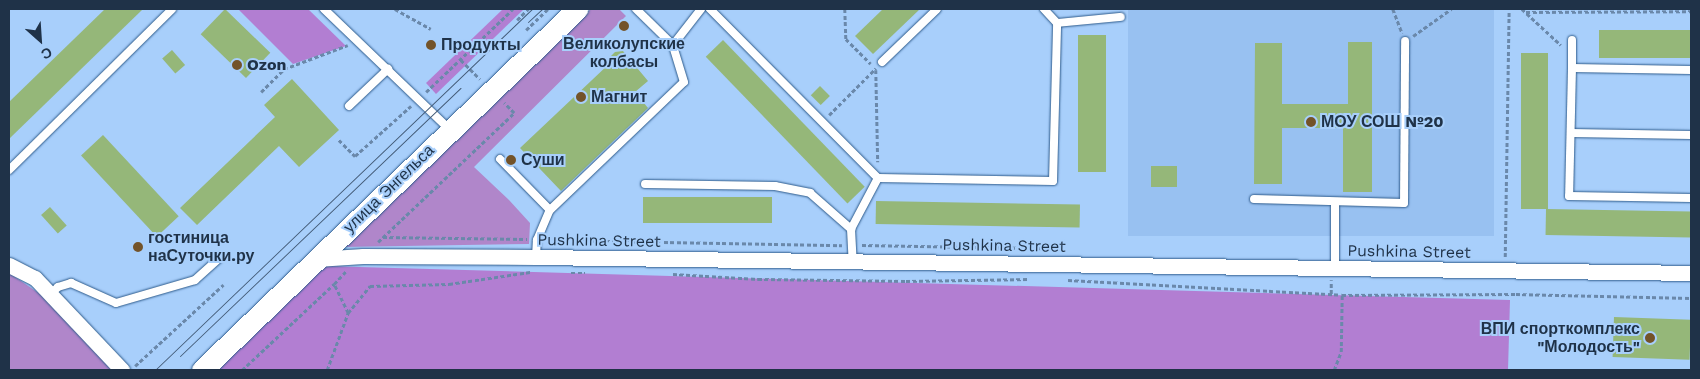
<!DOCTYPE html>
<html>
<head>
<meta charset="utf-8">
<style>
	body { margin:0 }
	#map { position:relative; width:1700px; height:379px; overflow:hidden; background:#a8cffb; font-family:"Work Sans",sans-serif }
	div>[style] { position:absolute }
	[style*='--x'] { left:calc(var(--x)*1px); top:calc(var(--y)*1px); width:calc(var(--w)*1px); rotate:calc(var(--a)*1deg) }
	.built>* { inset:0; background:#98c1f1; transform-origin:0 0 }
	.green>* { inset:0; background:#b086ca }
	.forest>* { inset:0; background:#b27ed2 }
	.building>* { inset:0; background:#95b779; transform-origin:0 0 }
	.path>* { height:2.5px; margin-top:-1.25px; transform-origin:0; background:repeating-linear-gradient(90deg,#6a88aa 0 4px,transparent 0 6.5px) }
	.roads { filter:drop-shadow(0 0 1px #2e5b8b) drop-shadow(0 0 1px #2e5b8b) }
	.service>* { height:8px; margin:-4px; padding:0 4px; transform-origin:4px; border-radius:4px; background:#fff }
	.minor>* { height:15px; margin:-7.5px; padding:0 7.5px; transform-origin:7.5px; border-radius:7.5px; background:#fff }
	.secondary>* { height:21px; margin:-10.5px; padding:0 10.5px; transform-origin:10.5px; border-radius:10.5px; background:#fff }
	.tram>* { height:1px; margin:-0.5px; padding:0 0.5px; transform-origin:0.5px; border-radius:0.5px; background:#435b77 }
	.dots>* { width:14px; height:14px; translate:-50% -50%; box-sizing:border-box; border:2px solid #a8cffb; border-radius:50% }
	span { translate:-50% -50%; white-space:nowrap; text-align:center; line-height:1.15; -webkit-text-stroke:4px #a8cffb; paint-order:stroke }
	.poi-label { font-size:16px; color:#1f3248; font-weight:700 }
	.left { translate:0 -50%; text-align:left }
	.right { translate:-100% -50%; text-align:right }
	.street-label { font-size:16px; color:#1f3248 }
	.frame { position:absolute; inset:0; border:10px solid #1f3248; pointer-events:none }
	.north { position:absolute; left:15px; top:15px; width:50px; height:50px; -webkit-text-stroke:4px #a8cffb; paint-order:stroke; rotate:154deg; font-size:14px; font-weight:700; line-height:20px; text-align:center; color:#1f3248 }
	.north::after { content:''; display:block; margin:auto; width:18px; height:22px; background:#1f3248; clip-path:polygon(50% 0,100% 100%,50% 72%,0 100%) }
</style>
</head>
<body>
<div id="map">
	<div class="built">
		<i style="left:1128px;top:9px;width:366px;height:227px"></i>
	</div>
	<div class="green">
		<i style="clip-path:polygon(591px 9px,619px 9px,626px 16px,474px 167px,509px 200px,530px 223px,529px 244px,341px 247px)"></i>
		<i style="clip-path:polygon(9px 273px,43px 296px,112px 370px,9px 370px)"></i>
	</div>
	<div class="forest">
		<i style="clip-path:polygon(238px 9px,308px 9px,346px 46px,293px 64px)"></i>
		<i style="clip-path:polygon(503px 9px,524px 9px,436px 94px,426px 83px)"></i>
		<i style="clip-path:polygon(323px 266px,1510px 300px,1508px 370px,216px 370px)"></i>
	</div>
	<div class="building">
		<i style="clip-path:polygon(105px 9px,143px 9px,9px 139px,9px 102px)"></i>
		<i style="left:225px;top:9px;width:63px;height:35px;rotate:44deg"></i>
		<i style="clip-path:polygon(883px 9px,920px 9px,873px 54px,855px 36px)"></i>
		<i style="left:1599px;top:30px;width:92px;height:28px"></i>
		<i style="left:1078px;top:35px;width:28px;height:137px"></i>
		<i style="left:723px;top:40px;width:204px;height:24px;rotate:46deg"></i>
		<i style="clip-path:polygon(1348px 42px,1372px 42px,1372px 192px,1343px 192px,1343px 128px,1282px 128px,1282px 184px,1254px 184px,1255px 43px,1282px 43px,1282px 104px,1348px 104px)"></i>
		<i style="left:172px;top:50px;width:20px;height:13px;rotate:49deg"></i>
		<i style="clip-path:polygon(623px 51px,648px 81px,635px 92px,648px 108px,561px 191px,520px 148px,610px 63px,611px 56px,615px 52px)"></i>
		<i style="left:1521px;top:53px;width:27px;height:156px"></i>
		<i style="clip-path:polygon(292px 79px,339px 130px,299px 167px,279px 146px,197px 225px,180px 208px,275px 117px,264px 105px)"></i>
		<i style="left:820px;top:86px;width:14px;height:13px;rotate:45deg"></i>
		<i style="left:103px;top:135px;width:111px;height:30px;rotate:47deg"></i>
		<i style="left:1151px;top:166px;width:26px;height:21px"></i>
		<i style="left:643px;top:197px;width:129px;height:26px"></i>
		<i style="left:876px;top:201px;width:204px;height:23px;rotate:1deg"></i>
		<i style="left:50px;top:207px;width:25px;height:12px;rotate:48deg"></i>
		<i style="left:1546px;top:209px;width:145px;height:26px;rotate:1deg"></i>
		<i style="left:1614px;top:317px;width:77px;height:40px;rotate:2deg"></i>
	</div>
	<div class="path">
		<i style="--x:395;--y:9;--w:41;--a:29.1"></i>
		<i style="--x:845;--y:9;--w:30;--a:88"></i>
		<i style="--x:846;--y:39;--w:35;--a:45"></i>
		<i style="--x:1393;--y:9;--w:26;--a:69"></i>
		<i style="--x:1522;--y:9;--w:53;--a:42.7"></i>
		<i style="--x:1526;--y:12;--w:165;--a:-0.3"></i>
		<i style="--x:517;--y:20;--w:16;--a:-45"></i>
		<i style="--x:526;--y:30;--w:30;--a:-44"></i>
		<i style="--x:1413;--y:36;--w:47;--a:-35.4"></i>
		<i style="--x:461;--y:60;--w:27;--a:45"></i>
		<i style="--x:876;--y:70;--w:92;--a:88.8"></i>
		<i style="--x:261;--y:92;--w:33;--a:-45"></i>
		<i style="--x:284;--y:69;--w:68;--a:-20.6"></i>
		<i style="--x:426;--y:92;--w:120;--a:-43.7"></i>
		<i style="--x:829;--y:115;--w:66;--a:-45"></i>
		<i style="--x:339;--y:140;--w:23;--a:45"></i>
		<i style="--x:355;--y:156;--w:75;--a:-41.8"></i>
		<i style="--x:383;--y:237;--w:144;--a:0.8"></i>
		<i style="--x:547;--y:240;--w:295;--a:1"></i>
		<i style="--x:378;--y:242;--w:187;--a:-43.5"></i>
		<i style="--x:514;--y:113;--w:14;--a:-135"></i>
		<i style="--x:862;--y:245;--w:180;--a:1"></i>
		<i style="--x:1505;--y:257;--w:248;--a:-89.1"></i>
		<i style="--x:571;--y:273;--w:14;--a:0"></i>
		<i style="--x:673;--y:274;--w:85;--a:3.4"></i>
		<i style="--x:758;--y:279;--w:148;--a:0.8"></i>
		<i style="--x:906;--y:281;--w:122;--a:-0.9"></i>
		<i style="--x:1068;--y:280;--w:274;--a:3.1"></i>
		<i style="--x:1342;--y:295;--w:174;--a:-0.3"></i>
		<i style="--x:1516;--y:294;--w:175;--a:1.3"></i>
		<i style="--x:1331;--y:294;--w:14;--a:-90"></i>
		<i style="--x:348;--y:313;--w:35;--a:-51"></i>
		<i style="--x:370;--y:286;--w:79;--a:-1.5"></i>
		<i style="--x:449;--y:284;--w:82;--a:-8.4"></i>
		<i style="--x:135;--y:366;--w:120;--a:-42.6"></i>
		<i style="--x:242;--y:370;--w:126;--a:-43.1"></i>
		<i style="--x:327;--y:370;--w:61;--a:-69.8"></i>
		<i style="--x:348;--y:313;--w:32;--a:-116"></i>
		<i style="--x:334;--y:284;--w:18;--a:-47"></i>
		<i style="--x:1334;--y:370;--w:19;--a:-69"></i>
		<i style="--x:1341;--y:352;--w:57;--a:-89"></i>
	</div>
	<div class="roads">
		<div class="service">
			<i style="--x:324;--y:9;--w:173;--a:43.8"></i>
			<i style="--x:636;--y:9;--w:52;--a:44.2"></i>
			<i style="--x:710;--y:9;--w:238;--a:45.2"></i>
			<i style="--x:878;--y:178;--w:175;--a:1"></i>
			<i style="--x:1053;--y:181;--w:158;--a:-88.5"></i>
			<i style="--x:1057;--y:23;--w:19;--a:-133"></i>
			<i style="--x:1057;--y:23;--w:64;--a:-5.4"></i>
			<i style="--x:882;--y:62;--w:76;--a:-43.9"></i>
			<i style="--x:1572;--y:68;--w:28;--a:-90"></i>
			<i style="--x:1691;--y:70;--w:119;--a:-179"></i>
			<i style="--x:1572;--y:68;--w:128;--a:91.3"></i>
			<i style="--x:1569;--y:196;--w:122;--a:0.9"></i>
			<i style="--x:349;--y:106;--w:54;--a:-43.5"></i>
			<i style="--x:1571;--y:133;--w:120;--a:1"></i>
			<i style="--x:500;--y:159;--w:71;--a:45.6"></i>
			<i style="--x:9;--y:170;--w:229;--a:-44.6"></i>
			<i style="--x:645;--y:184;--w:130;--a:0.9"></i>
			<i style="--x:775;--y:186;--w:36;--a:11"></i>
			<i style="--x:810;--y:193;--w:55;--a:41.3"></i>
			<i style="--x:851;--y:229;--w:33;--a:87"></i>
			<i style="--x:1254;--y:199;--w:150;--a:1.5"></i>
			<i style="--x:1404;--y:203;--w:162;--a:-89.6"></i>
			<i style="--x:851;--y:229;--w:58;--a:-62.1"></i>
			<i style="--x:536;--y:257;--w:17;--a:-87"></i>
			<i style="--x:537;--y:240;--w:33;--a:-67"></i>
			<i style="--x:550;--y:210;--w:185;--a:-43.7"></i>
			<i style="--x:684;--y:82;--w:39;--a:-107"></i>
			<i style="--x:673;--y:45;--w:46;--a:-52.1"></i>
			<i style="--x:1335;--y:268;--w:66;--a:-90"></i>
			<i style="--x:51;--y:294;--w:10;--a:-45"></i>
			<i style="--x:58;--y:287;--w:14;--a:-17"></i>
			<i style="--x:71;--y:283;--w:49;--a:24"></i>
			<i style="--x:116;--y:303;--w:82;--a:-16.2"></i>
			<i style="--x:195;--y:280;--w:31;--a:-42"></i>
		</div>
		<div class="minor">
			<i style="--x:316;--y:259;--w:47;--a:-3.7"></i>
			<i style="--x:363;--y:256;--w:173;--a:0.3"></i>
			<i style="--x:536;--y:257;--w:1155;--a:0.79"></i>
			<i style="--x:9;--y:265;--w:29;--a:27"></i>
			<i style="--x:35;--y:278;--w:127;--a:46.6"></i>
		</div>
		<div class="secondary">
			<i style="--x:202;--y:370;--w:521;--a:-43.91"></i>
		</div>
	</div>
	<div class="tram">
		<i style="--x:528;--y:22;--w:19;--a:-43"></i>
		<i style="--x:180;--y:356;--w:388;--a:-43.7"></i>
		<i style="--x:155;--y:370;--w:522;--a:-43.76"></i>
	</div>
	<div class="dots">
		<i style="left:624px;top:26px;background:#735329"></i>
		<i style="left:431px;top:45px;background:#735329"></i>
		<i style="left:237px;top:65px;background:#735329"></i>
		<i style="left:581px;top:97px;background:#735329"></i>
		<i style="left:1311px;top:122px;background:#735329"></i>
		<i style="left:511px;top:160px;background:#735329"></i>
		<i style="left:138px;top:247px;background:#735329"></i>
		<i style="left:1650px;top:338px;background:#735329"></i>
	</div>
	<div class="poi-label">
		<span style="left:624px;top:53px">Великолупские<br>колбасы</span>
		<span class="left" style="left:441px;top:45px">Продукты</span>
		<span class="left" style="left:247px;top:65px">Ozon</span>
		<span class="left" style="left:591px;top:97px">Магнит</span>
		<span class="left" style="left:1321px;top:122px">МОУ СОШ №20</span>
		<span class="left" style="left:521px;top:160px">Суши</span>
		<span class="left" style="left:148px;top:247px">гостиница<br>наСуточки.ру</span>
		<span class="right" style="left:1640px;top:338px">ВПИ спорткомплекс<br>"Молодость"</span>
	</div>
	<div class="street-label">
		<span style="left:389px;top:189px;rotate:-44deg">улица Энгельса</span>
		<span style="left:599px;top:241px;rotate:1deg">Pushkina Street</span>
		<span style="left:1004px;top:246px;rotate:1deg">Pushkina Street</span>
		<span style="left:1409px;top:252px;rotate:1deg">Pushkina Street</span>
	</div>
	<div class="frame"></div>
	<div class="north">С</div>
</div>
</body>
</html>
